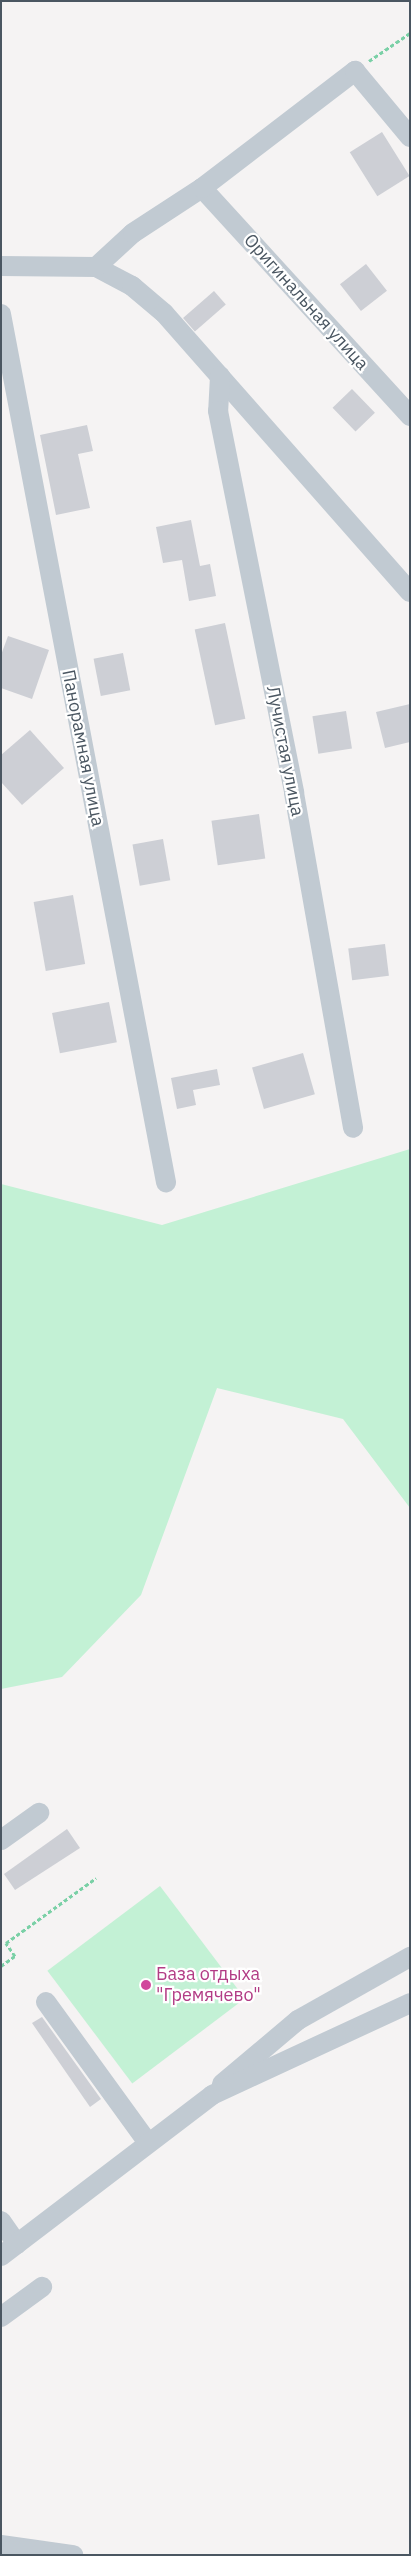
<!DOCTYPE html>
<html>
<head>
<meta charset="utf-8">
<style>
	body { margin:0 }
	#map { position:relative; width:411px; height:2556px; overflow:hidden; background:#f5f3f3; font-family:"IBM Plex Sans",sans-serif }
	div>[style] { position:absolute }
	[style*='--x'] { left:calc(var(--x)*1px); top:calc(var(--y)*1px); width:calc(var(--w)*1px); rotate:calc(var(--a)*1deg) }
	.green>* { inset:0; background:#c3f1d5; transform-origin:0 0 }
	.building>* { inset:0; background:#cdcfd5; transform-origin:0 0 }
	.path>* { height:3px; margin-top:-1.5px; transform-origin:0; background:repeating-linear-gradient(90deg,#7ad0a6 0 4px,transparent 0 6.5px) }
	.minor>* { height:20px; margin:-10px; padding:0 10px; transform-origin:10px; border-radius:10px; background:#c1cad2 }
	.dots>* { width:14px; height:14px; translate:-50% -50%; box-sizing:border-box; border:2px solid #fff; border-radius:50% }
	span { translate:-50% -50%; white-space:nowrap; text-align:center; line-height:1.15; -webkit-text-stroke:4.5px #fff; paint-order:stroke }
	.street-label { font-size:18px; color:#4a5661 }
	.hotel-label { font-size:18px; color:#b23c85 }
	.left { translate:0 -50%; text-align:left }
	.frame { position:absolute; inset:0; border:2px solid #4a5661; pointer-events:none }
</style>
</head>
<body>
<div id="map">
	<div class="green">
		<i style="clip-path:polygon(410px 1149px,410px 1508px,343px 1419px,217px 1388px,141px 1595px,62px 1677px,1px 1689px,1px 1184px,162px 1225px)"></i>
		<i style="left:160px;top:1886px;width:141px;height:141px;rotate:53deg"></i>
	</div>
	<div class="building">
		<i style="left:382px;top:132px;width:52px;height:38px;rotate:58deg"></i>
		<i style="left:366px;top:264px;width:34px;height:33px;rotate:52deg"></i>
		<i style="left:214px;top:291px;width:18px;height:41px;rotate:49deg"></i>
		<i style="left:352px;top:389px;width:33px;height:27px;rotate:46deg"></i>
		<i style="clip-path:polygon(87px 425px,93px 451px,78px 454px,90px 508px,56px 515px,40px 435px)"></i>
		<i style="clip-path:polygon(191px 520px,200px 566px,210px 564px,216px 596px,189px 601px,182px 560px,163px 563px,156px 527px)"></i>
		<i style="left:225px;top:623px;width:98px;height:31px;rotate:78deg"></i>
		<i style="clip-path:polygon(8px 636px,49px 650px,32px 699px,1px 688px,1px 655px)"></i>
		<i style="left:123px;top:653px;width:38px;height:30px;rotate:79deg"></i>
		<i style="clip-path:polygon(410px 704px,410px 742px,385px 748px,376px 712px)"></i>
		<i style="left:346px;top:711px;width:38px;height:34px;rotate:81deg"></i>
		<i style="clip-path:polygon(30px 730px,64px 768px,22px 805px,1px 782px,1px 755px)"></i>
		<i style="left:259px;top:814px;width:45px;height:48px;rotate:82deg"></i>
		<i style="left:163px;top:839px;width:42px;height:31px;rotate:80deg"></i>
		<i style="left:73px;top:895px;width:70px;height:40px;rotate:80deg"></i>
		<i style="left:385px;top:944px;width:32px;height:37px;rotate:83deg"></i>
		<i style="left:109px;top:1002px;width:41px;height:58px;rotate:79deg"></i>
		<i style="left:303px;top:1053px;width:43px;height:53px;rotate:74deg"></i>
		<i style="clip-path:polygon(217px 1069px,220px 1085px,193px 1090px,196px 1105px,177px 1109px,171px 1078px)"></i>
		<i style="clip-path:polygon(67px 1829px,80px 1848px,15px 1890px,4px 1874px)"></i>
		<i style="clip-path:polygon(42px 2017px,101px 2099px,90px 2107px,32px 2023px)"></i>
	</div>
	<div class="path">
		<i style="--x:369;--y:61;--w:50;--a:-34.3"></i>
		<i style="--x:1;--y:1966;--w:17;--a:-36"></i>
		<i style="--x:15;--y:1956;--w:16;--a:-125"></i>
		<i style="--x:6;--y:1943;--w:111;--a:-35.8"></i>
	</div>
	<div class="minor">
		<i style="--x:202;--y:188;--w:309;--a:47.6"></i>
		<i style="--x:1;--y:266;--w:95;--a:0.6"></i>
		<i style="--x:96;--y:267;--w:41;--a:27.8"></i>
		<i style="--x:132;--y:286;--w:42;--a:40.2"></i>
		<i style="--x:164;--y:313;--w:372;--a:48.6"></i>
		<i style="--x:96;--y:267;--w:50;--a:-42.6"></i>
		<i style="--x:133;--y:233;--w:82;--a:-33.1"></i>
		<i style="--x:202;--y:188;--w:193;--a:-37.4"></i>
		<i style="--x:355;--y:71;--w:86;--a:50.2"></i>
		<i style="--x:1;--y:314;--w:884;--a:79.24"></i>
		<i style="--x:220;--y:376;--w:35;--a:93"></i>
		<i style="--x:218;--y:411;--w:389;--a:78.7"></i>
		<i style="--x:294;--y:793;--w:340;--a:80"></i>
		<i style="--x:1;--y:1840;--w:47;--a:-35.4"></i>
		<i style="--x:46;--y:2002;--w:174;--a:54.1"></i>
		<i style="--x:222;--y:2084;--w:99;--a:-40.1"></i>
		<i style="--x:298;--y:2020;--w:129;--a:-29.4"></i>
		<i style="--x:1;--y:2221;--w:28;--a:55"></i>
		<i style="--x:1;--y:2256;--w:265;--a:-37.3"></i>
		<i style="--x:212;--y:2095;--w:218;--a:-24.9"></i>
		<i style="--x:1;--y:2317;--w:51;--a:-36.2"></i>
		<i style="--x:1;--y:2545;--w:73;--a:7.9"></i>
	</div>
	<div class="dots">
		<i style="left:146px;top:1985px;background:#d1479c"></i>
	</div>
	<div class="street-label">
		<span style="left:306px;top:302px;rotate:48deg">Оригинальная улица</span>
		<span style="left:83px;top:748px;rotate:79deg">Панорамная улица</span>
		<span style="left:285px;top:751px;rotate:79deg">Лучистая улица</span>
	</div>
	<div class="hotel-label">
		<span class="left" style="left:156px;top:1985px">База отдыха<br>"Гремячево"</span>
	</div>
	<div class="frame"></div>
</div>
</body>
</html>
